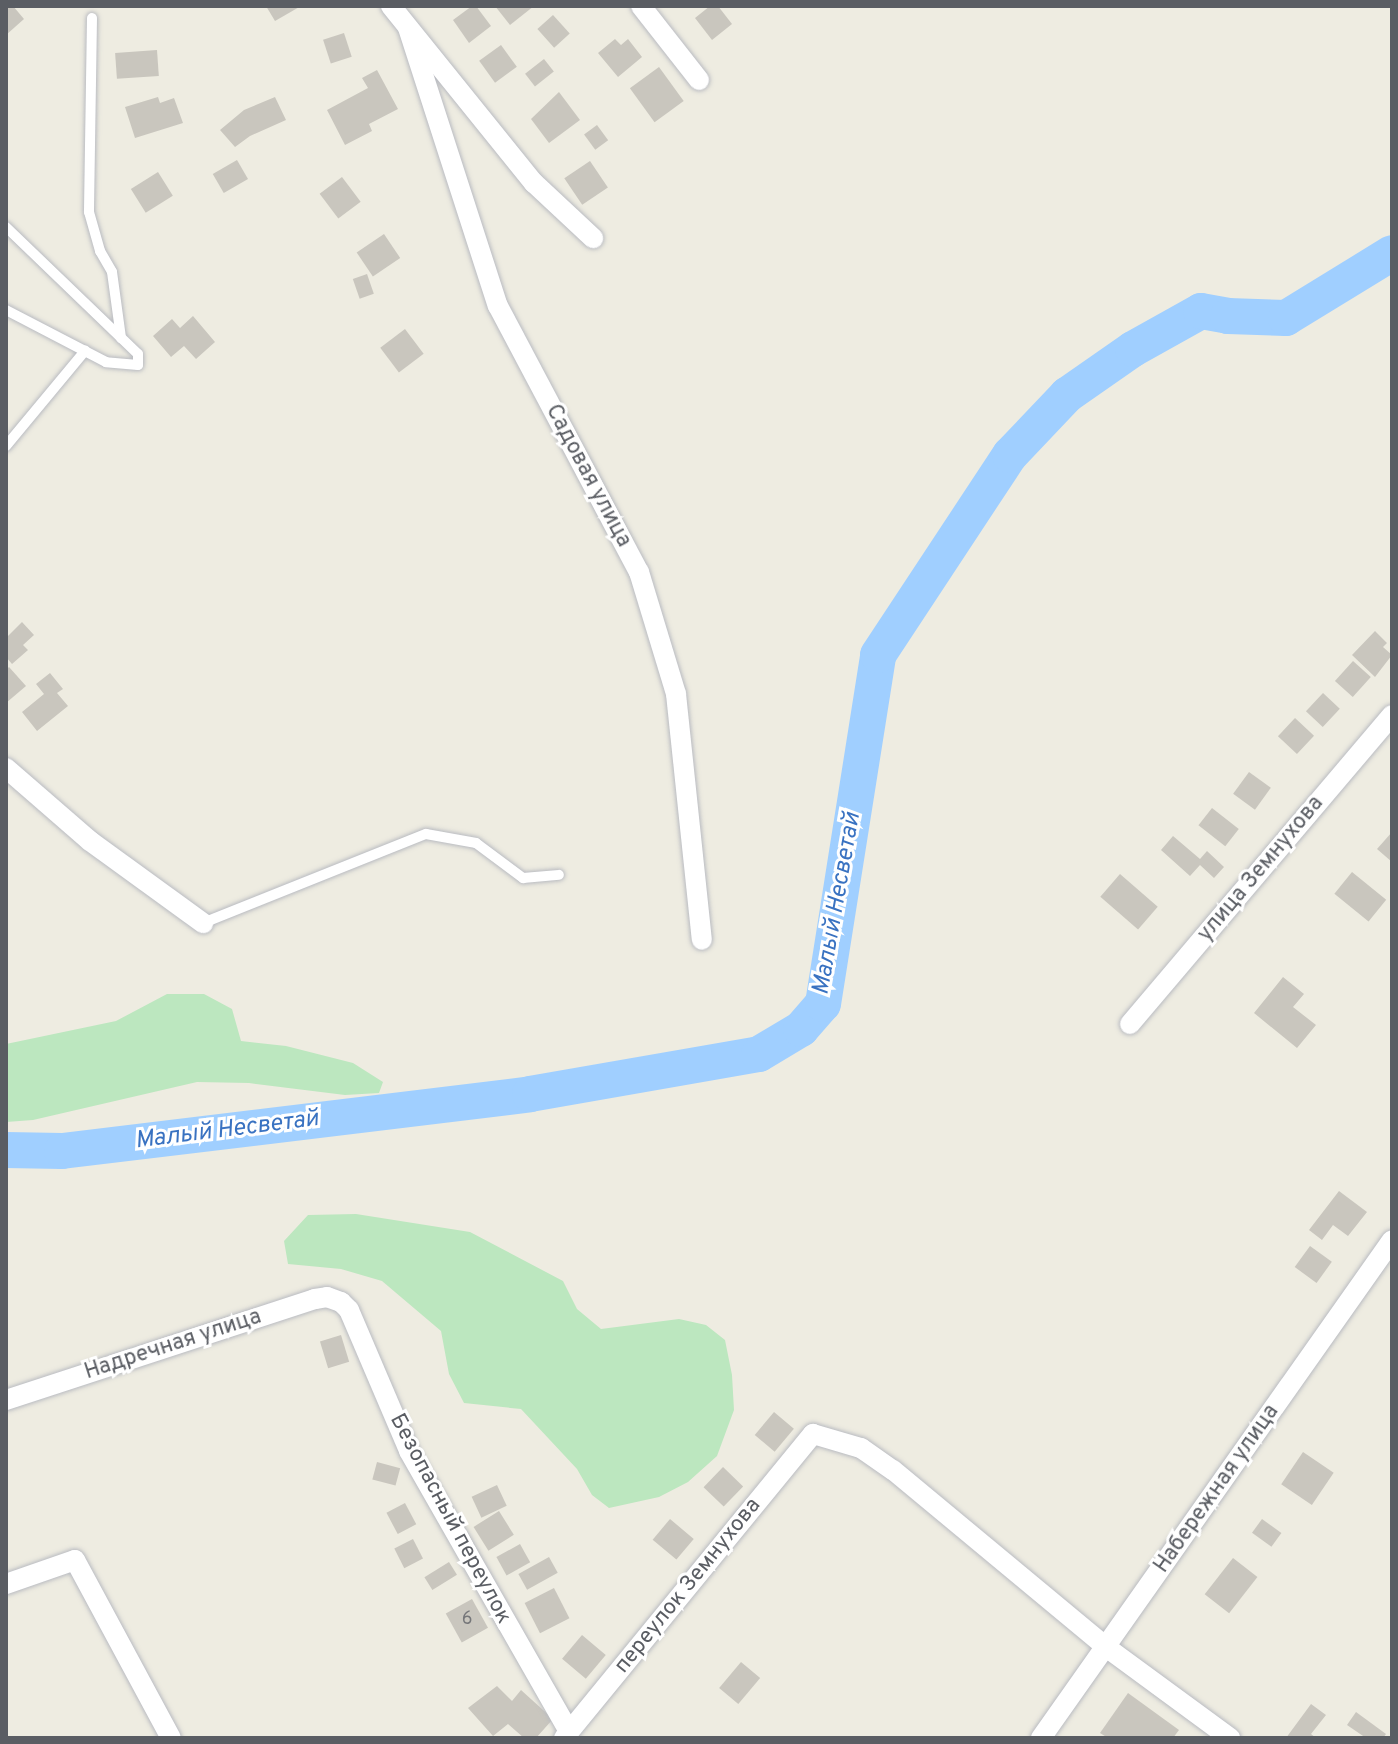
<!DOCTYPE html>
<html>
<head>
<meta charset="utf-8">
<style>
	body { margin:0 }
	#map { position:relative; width:1398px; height:1744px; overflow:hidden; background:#eeece1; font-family:Overpass,sans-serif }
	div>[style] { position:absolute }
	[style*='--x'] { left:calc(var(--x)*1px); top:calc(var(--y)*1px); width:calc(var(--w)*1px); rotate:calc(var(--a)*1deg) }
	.green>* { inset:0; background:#bce7bf }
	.river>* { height:36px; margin:-18px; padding:0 18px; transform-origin:18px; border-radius:18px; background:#a0cfff }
	.building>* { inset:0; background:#c9c6be; transform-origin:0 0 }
	.roads { filter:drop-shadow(0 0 2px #b9bbc1) drop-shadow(0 0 2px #b9bbc1) }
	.lane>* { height:10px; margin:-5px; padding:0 5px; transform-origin:5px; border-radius:5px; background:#fff }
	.street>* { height:20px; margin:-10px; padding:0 10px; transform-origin:10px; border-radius:10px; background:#fff }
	span { translate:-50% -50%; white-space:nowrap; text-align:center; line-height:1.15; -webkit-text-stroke:6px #fff; paint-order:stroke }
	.number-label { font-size:18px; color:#76777a }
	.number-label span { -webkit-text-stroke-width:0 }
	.street-label { font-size:22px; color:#5a5d63 }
	.water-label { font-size:24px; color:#3972c1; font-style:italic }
	.frame { position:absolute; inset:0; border:8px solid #5a5d63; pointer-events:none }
</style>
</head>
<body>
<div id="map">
	<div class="green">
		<i style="clip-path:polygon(167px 994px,204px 994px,232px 1009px,241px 1041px,286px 1046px,353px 1063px,383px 1082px,379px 1093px,345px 1095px,249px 1083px,197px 1082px,33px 1120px,6px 1122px,6px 1044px,116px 1021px)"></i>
		<i style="clip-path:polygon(356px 1214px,470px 1232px,563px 1281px,577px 1309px,601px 1329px,679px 1319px,706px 1325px,725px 1340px,732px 1375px,734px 1410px,717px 1456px,688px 1482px,659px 1497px,609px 1508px,592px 1495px,577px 1469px,521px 1409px,464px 1403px,449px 1374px,441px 1331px,382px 1281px,341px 1269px,288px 1264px,284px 1241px,308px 1215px)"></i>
	</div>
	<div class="river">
		<i style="--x:6;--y:1150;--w:56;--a:1"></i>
		<i style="--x:62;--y:1151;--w:471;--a:-6.9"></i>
		<i style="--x:530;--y:1094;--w:232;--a:-9.9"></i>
		<i style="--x:759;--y:1054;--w:49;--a:-30.8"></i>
		<i style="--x:801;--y:1029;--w:33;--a:-49"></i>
		<i style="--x:823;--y:1004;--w:353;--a:-81"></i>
		<i style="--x:878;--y:655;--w:240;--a:-56.6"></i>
		<i style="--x:1010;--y:455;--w:83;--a:-46.5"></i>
		<i style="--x:1067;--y:395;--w:80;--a:-34.9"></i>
		<i style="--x:1133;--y:349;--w:78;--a:-29.2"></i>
		<i style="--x:1201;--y:311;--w:27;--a:10"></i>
		<i style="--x:1228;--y:316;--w:58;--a:2"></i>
		<i style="--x:1286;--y:318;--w:124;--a:-31.5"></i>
	</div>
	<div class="building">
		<i style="clip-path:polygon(6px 6px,13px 6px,24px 19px,6px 35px)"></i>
		<i style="clip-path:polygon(266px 6px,301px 6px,275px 21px)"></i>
		<i style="clip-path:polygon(472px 6px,476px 6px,491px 26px,469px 43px,453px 20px)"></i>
		<i style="clip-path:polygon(495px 6px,534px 6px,510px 25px)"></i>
		<i style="clip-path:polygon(710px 6px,718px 6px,732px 24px,712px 40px,695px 18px)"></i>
		<i style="left:553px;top:15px;width:25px;height:21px;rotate:48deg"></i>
		<i style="left:344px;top:33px;width:25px;height:22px;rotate:72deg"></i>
		<i style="clip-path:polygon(615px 39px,621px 45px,628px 39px,642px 57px,618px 77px,598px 53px)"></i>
		<i style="left:501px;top:45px;width:27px;height:27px;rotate:54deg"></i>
		<i style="left:157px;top:50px;width:26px;height:42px;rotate:86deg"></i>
		<i style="left:544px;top:59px;width:16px;height:24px;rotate:52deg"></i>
		<i style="left:659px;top:67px;width:42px;height:36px;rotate:54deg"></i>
		<i style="clip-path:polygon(377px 70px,398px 109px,369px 124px,372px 131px,345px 145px,327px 110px,368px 88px,362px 78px)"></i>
		<i style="clip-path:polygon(559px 92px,580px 120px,549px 143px,531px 119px)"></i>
		<i style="clip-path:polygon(158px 97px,160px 103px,174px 98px,183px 123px,135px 138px,125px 107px)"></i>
		<i style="clip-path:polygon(275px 97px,286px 120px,250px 136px,235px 147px,220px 130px,244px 110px)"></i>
		<i style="left:597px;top:125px;width:19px;height:16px;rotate:54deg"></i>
		<i style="left:237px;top:160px;width:22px;height:28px;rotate:60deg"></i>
		<i style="left:590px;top:161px;width:32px;height:31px;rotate:56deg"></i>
		<i style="left:158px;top:172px;width:28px;height:32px;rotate:58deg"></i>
		<i style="left:342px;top:177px;width:31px;height:28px;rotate:53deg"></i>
		<i style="left:384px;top:234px;width:29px;height:33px;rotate:56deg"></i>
		<i style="left:367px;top:274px;width:21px;height:15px;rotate:71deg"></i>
		<i style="clip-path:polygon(193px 316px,215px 342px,196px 359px,184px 346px,171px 357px,153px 336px,172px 319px,180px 328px)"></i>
		<i style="left:405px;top:329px;width:31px;height:31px;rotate:53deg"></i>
		<i style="clip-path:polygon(22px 622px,34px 635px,23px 645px,28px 650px,12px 664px,6px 657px,6px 638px)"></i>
		<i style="clip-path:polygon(1375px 631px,1387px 643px,1383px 647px,1392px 655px,1375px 677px,1352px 655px)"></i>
		<i style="left:1353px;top:661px;width:24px;height:27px;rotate:42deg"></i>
		<i style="clip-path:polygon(9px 667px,26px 686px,6px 703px,6px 670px)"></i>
		<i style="clip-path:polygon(50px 673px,63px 689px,57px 693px,68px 706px,37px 731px,22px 712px,44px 694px,36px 684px)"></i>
		<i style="left:1323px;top:693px;width:23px;height:25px;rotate:43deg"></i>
		<i style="left:1295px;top:718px;width:26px;height:25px;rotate:43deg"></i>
		<i style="left:1249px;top:772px;width:27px;height:27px;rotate:36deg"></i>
		<i style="left:1212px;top:808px;width:34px;height:22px;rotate:38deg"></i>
		<i style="clip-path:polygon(1392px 832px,1392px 862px,1377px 849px)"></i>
		<i style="clip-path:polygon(1173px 836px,1200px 859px,1207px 851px,1224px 867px,1214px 878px,1200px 865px,1190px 876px,1161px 850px)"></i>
		<i style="left:1352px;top:872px;width:44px;height:28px;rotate:39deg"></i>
		<i style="left:1120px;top:874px;width:50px;height:30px;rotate:41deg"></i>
		<i style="clip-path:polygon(1283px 977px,1304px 994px,1293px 1007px,1316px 1025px,1297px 1048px,1254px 1013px)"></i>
		<i style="clip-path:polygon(1339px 1191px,1367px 1212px,1348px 1236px,1333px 1225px,1322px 1240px,1309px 1230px)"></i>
		<i style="left:1310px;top:1246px;width:27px;height:26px;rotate:36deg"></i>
		<i style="left:341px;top:1335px;width:28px;height:22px;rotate:73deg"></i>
		<i style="left:774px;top:1412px;width:26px;height:30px;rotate:40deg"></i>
		<i style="left:1303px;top:1452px;width:37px;height:39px;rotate:34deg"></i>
		<i style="left:377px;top:1462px;width:24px;height:18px;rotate:15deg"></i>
		<i style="left:723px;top:1467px;width:28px;height:28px;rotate:44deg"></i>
		<i style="left:497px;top:1485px;width:23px;height:28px;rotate:65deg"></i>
		<i style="left:405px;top:1503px;width:24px;height:21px;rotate:62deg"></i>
		<i style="left:499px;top:1511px;width:28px;height:30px;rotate:58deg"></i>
		<i style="left:670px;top:1519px;width:31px;height:27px;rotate:40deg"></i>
		<i style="left:1262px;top:1519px;width:24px;height:17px;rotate:36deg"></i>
		<i style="left:413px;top:1539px;width:22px;height:21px;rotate:63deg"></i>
		<i style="left:520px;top:1544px;width:21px;height:27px;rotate:61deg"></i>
		<i style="left:549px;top:1557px;width:18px;height:35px;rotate:61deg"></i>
		<i style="left:1233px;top:1558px;width:31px;height:46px;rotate:38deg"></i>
		<i style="left:449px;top:1562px;width:15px;height:29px;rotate:58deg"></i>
		<i style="left:554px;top:1588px;width:34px;height:33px;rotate:63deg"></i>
		<i style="left:472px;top:1599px;width:33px;height:30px;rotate:61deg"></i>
		<i style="left:582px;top:1635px;width:31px;height:31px;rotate:40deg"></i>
		<i style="left:741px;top:1662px;width:25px;height:34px;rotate:40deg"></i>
		<i style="clip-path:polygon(497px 1686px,512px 1701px,521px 1690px,553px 1719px,536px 1738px,524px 1738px,508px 1724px,493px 1736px,468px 1708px)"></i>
		<i style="clip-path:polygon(1128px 1693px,1179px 1730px,1173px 1738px,1108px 1738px,1100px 1733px)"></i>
		<i style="clip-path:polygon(1311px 1704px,1326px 1715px,1311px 1734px,1316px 1738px,1286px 1738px)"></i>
		<i style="clip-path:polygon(1356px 1712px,1386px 1734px,1383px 1738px,1366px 1738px,1347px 1725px)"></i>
	</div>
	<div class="roads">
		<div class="lane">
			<i style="--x:92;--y:18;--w:194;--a:90.9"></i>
			<i style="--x:89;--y:212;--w:41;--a:74.2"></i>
			<i style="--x:100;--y:251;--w:24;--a:60"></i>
			<i style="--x:112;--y:272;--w:67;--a:82.2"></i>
			<i style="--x:6;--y:227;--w:183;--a:43.9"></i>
			<i style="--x:138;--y:354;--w:11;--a:90"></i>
			<i style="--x:138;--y:365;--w:32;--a:-175"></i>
			<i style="--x:106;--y:362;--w:113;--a:-152.5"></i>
			<i style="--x:6;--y:446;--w:124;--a:-50.3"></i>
			<i style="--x:203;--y:923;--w:240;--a:-21.8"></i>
			<i style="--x:426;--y:834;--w:51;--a:10.2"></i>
			<i style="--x:476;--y:843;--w:59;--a:36.7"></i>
			<i style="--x:523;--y:878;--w:36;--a:-5"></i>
		</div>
		<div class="street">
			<i style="--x:391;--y:6;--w:228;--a:51.1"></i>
			<i style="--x:534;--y:183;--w:81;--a:43"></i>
			<i style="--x:641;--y:6;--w:94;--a:51.9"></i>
			<i style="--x:408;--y:28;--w:292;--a:72.1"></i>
			<i style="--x:498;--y:306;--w:301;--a:62.1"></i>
			<i style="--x:639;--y:572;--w:127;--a:73.1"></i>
			<i style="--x:676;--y:694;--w:247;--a:84"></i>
			<i style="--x:6;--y:768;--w:111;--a:41"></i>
			<i style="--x:90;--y:841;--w:140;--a:36"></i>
			<i style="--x:1130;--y:1024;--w:405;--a:-49.7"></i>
			<i style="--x:6;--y:1400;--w:325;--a:-18.1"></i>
			<i style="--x:315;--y:1299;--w:12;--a:-9"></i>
			<i style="--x:327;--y:1297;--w:15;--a:20"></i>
			<i style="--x:341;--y:1302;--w:11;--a:45"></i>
			<i style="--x:349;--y:1310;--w:153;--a:66.9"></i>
			<i style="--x:409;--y:1451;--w:323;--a:60.3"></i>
			<i style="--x:6;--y:1584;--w:73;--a:-19.2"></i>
			<i style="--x:75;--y:1560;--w:202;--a:61.7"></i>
			<i style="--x:564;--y:1738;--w:393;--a:-50.7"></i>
			<i style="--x:813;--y:1434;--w:50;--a:16.3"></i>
			<i style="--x:861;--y:1448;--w:39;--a:35"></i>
			<i style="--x:893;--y:1470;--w:277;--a:39.7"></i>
			<i style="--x:1106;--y:1647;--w:154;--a:36.3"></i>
			<i style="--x:1041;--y:1738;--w:609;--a:-54.82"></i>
		</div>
	</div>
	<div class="number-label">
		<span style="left:467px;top:1620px">6</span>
	</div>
	<div class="street-label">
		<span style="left:588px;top:476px;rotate:62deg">Садовая улица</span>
		<span style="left:1261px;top:869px;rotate:-50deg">улица Земнухова</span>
		<span style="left:173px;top:1345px;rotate:-18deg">Надречная улица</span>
		<span style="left:1217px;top:1489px;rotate:-55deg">Набережная улица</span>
		<span style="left:450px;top:1519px;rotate:62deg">Безопасный переулок</span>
		<span style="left:688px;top:1586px;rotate:-51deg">переулок Земнухова</span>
	</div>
	<div class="water-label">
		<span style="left:838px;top:904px;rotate:-80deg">Малый Несветай</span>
		<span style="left:227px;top:1131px;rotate:-7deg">Малый Несветай</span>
	</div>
	<div class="frame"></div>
</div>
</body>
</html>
